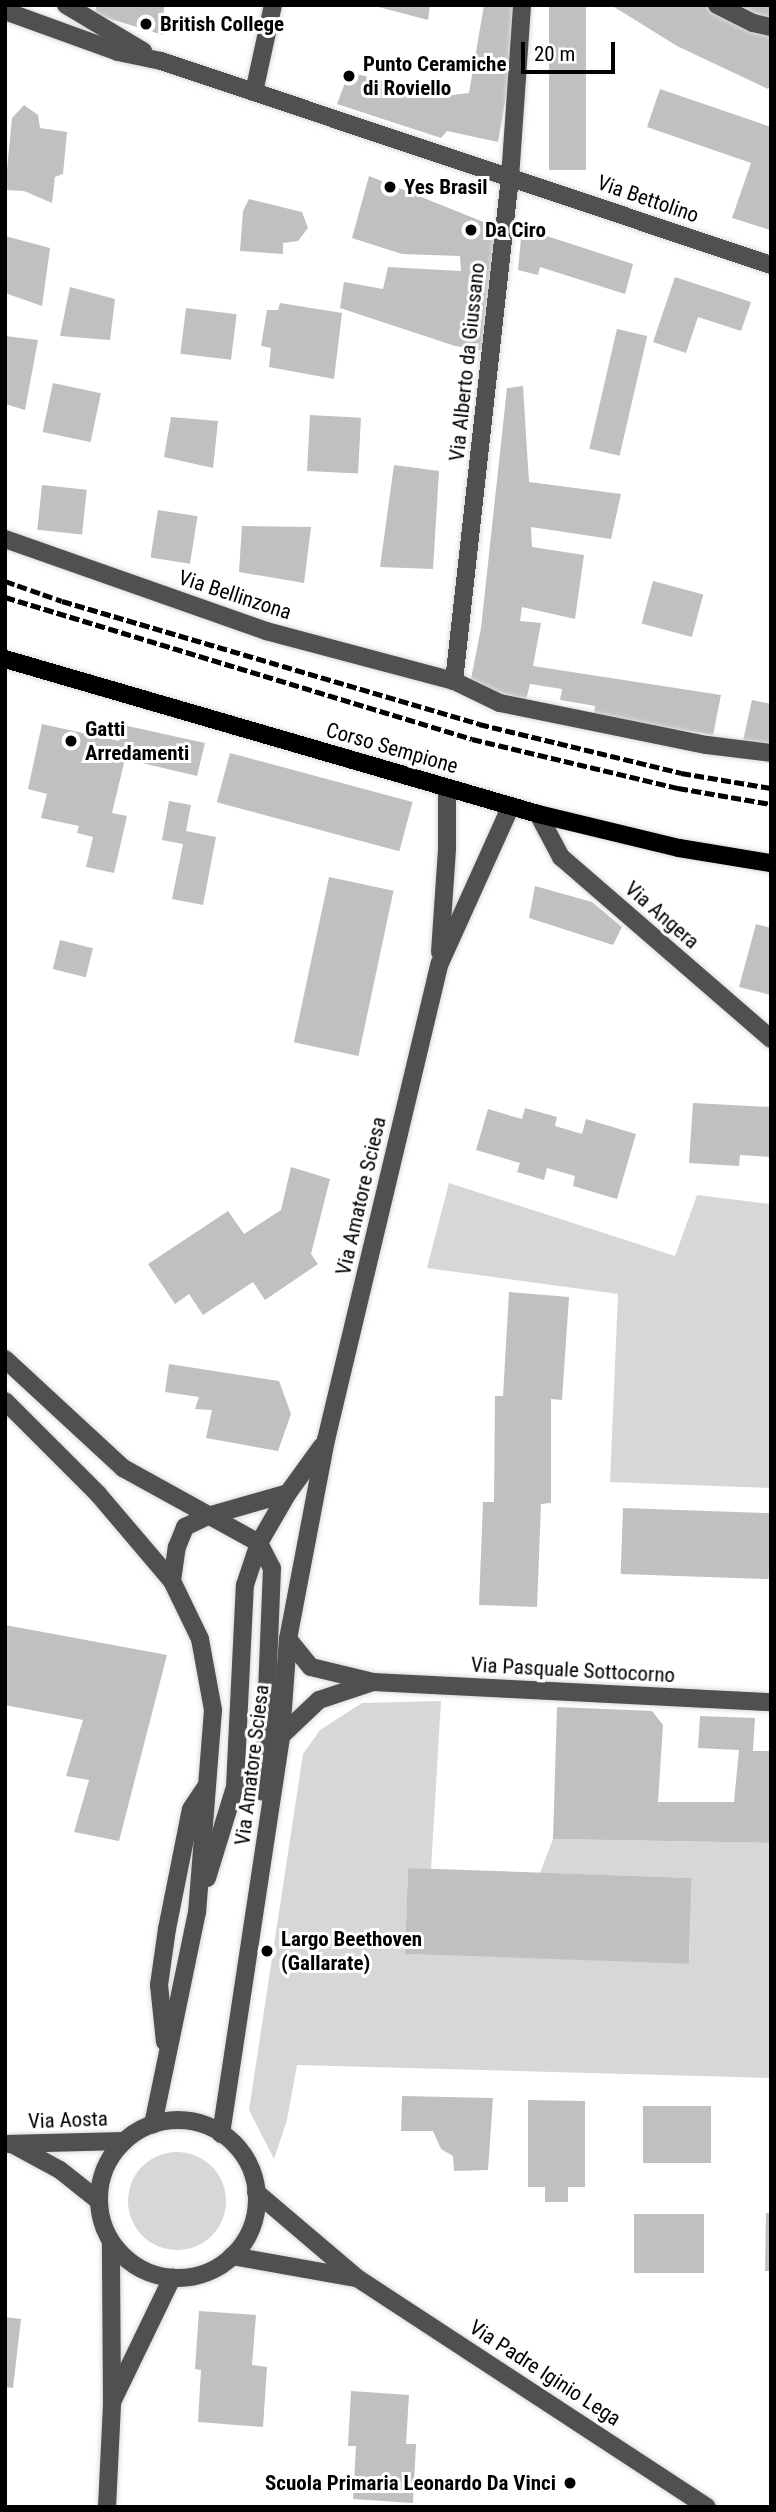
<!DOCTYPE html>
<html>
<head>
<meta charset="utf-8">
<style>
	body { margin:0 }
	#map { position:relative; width:776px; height:2512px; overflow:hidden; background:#fff; font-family:"Roboto Condensed",sans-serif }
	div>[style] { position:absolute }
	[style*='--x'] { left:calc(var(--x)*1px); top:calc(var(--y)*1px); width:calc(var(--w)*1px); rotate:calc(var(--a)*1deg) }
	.green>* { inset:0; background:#d7d7d7 }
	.round { border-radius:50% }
	.building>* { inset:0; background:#c0c0c0; transform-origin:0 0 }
	.roads { filter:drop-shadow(0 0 2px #dbdbdb) drop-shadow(0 0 2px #dbdbdb) }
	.minor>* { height:18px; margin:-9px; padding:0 9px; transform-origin:9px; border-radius:9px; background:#505050 }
	.minor>.ring { margin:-9px; padding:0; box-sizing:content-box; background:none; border:18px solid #505050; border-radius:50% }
	.major>* { height:18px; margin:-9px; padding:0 9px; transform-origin:9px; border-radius:9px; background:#000 }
	.rail>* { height:5px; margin-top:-2.5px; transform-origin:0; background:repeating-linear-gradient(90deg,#000 0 10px,transparent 0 13.5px) }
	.dots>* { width:19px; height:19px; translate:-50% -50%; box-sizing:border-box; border:4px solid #fff; border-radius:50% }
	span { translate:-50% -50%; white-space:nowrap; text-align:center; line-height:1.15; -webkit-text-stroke:6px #fff; paint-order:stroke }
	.poi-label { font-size:21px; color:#000; font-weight:700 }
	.left { translate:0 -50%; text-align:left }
	.right { translate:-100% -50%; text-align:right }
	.street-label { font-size:21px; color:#000 }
	.frame { position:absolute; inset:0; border:7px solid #000; pointer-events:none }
	.scale { position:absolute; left:521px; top:42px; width:94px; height:32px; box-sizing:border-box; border:4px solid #000; border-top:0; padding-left:9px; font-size:21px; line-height:24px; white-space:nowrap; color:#000; -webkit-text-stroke:5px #fff; paint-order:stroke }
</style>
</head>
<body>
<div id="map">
	<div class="green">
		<i style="clip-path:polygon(449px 1183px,675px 1256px,697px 1195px,771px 1204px,771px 1488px,610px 1482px,618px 1294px,427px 1268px)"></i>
		<i style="clip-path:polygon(441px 1701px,431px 1869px,408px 1868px,405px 1954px,689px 1963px,692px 1878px,540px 1873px,553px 1839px,771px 1843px,771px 2078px,297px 2065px,287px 2120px,274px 2159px,249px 2110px,303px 1754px,320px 1730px,362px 1703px)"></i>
		<i class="round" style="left:128px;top:2152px;width:98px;height:98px"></i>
	</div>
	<div class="building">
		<i style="clip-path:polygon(97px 5px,164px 5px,163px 35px,94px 14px)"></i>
		<i style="clip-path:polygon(371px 5px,430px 5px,428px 20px)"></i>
		<i style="clip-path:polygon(484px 5px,517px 5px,513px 58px,498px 142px,447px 131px,441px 138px,337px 104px,349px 72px,444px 96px,469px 93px)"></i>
		<i style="left:549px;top:5px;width:37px;height:165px"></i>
		<i style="clip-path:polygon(611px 5px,705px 5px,771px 34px,771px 84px,768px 89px,677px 46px)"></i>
		<i style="clip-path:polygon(732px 5px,771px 5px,771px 25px)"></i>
		<i style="clip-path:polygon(660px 89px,771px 127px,770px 230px,732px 218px,751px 163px,647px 127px)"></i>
		<i style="clip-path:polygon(24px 105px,38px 115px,40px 128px,67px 132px,63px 174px,55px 177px,52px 203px,24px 191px,5px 190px,12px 118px)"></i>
		<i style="clip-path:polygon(369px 176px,501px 229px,491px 352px,455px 346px,340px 308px,344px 282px,383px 289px,388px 267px,461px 271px,460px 256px,402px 254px,352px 238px)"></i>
		<i style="clip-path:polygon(249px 199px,302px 212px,308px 228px,298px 241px,283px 243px,283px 254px,240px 251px,243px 211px)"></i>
		<i style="clip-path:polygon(522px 228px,633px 264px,625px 294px,540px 267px,538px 275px,518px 270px)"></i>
		<i style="clip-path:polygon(5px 236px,50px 248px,42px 306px,5px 293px)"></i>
		<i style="clip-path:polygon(675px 277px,751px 302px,741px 331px,698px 317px,686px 353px,653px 342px)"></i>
		<i style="clip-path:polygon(70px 287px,115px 299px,110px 340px,60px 336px)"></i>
		<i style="clip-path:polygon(280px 303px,342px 313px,334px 379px,269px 367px,271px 348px,261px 346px,267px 310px,278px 310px)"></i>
		<i style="left:186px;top:308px;width:51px;height:46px;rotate:7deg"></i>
		<i style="left:617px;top:329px;width:31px;height:123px;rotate:13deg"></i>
		<i style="clip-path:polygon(5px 336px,38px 340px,25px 410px,5px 404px)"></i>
		<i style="left:53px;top:383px;width:49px;height:50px;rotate:12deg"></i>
		<i style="clip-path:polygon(523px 386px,529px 482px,621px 494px,611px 539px,531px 527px,532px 547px,584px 555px,575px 619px,522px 607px,520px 621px,541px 623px,533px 666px,721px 695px,713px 735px,594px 716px,595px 706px,560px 700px,562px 689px,530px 684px,526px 700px,470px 684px,481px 628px,507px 388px)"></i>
		<i style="left:310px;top:415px;width:51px;height:56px;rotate:3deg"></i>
		<i style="clip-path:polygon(171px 417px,218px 421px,213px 468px,164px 457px)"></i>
		<i style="clip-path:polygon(394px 465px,439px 471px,433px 569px,380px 567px)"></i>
		<i style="left:42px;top:485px;width:45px;height:45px;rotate:6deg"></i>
		<i style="left:158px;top:510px;width:40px;height:48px;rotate:9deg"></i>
		<i style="clip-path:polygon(242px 526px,311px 527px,304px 583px,239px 572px)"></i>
		<i style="left:653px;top:581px;width:52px;height:44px;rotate:15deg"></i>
		<i style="clip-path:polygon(752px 700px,771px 704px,771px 745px,743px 741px)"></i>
		<i style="clip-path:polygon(42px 724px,119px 741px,123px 725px,205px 743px,197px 776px,125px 759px,112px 813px,127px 816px,114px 873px,86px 867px,93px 837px,77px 833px,79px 826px,41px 818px,47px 794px,28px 789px)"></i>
		<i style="left:230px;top:753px;width:189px;height:51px;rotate:15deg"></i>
		<i style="clip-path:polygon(169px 801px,191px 805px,186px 831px,216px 837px,203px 905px,172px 899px,183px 844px,162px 840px)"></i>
		<i style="left:329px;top:877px;width:66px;height:169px;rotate:12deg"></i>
		<i style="clip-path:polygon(535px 886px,592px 902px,622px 927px,613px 945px,529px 918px)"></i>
		<i style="clip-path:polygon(756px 924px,771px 928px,771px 995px,739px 987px)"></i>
		<i style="left:60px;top:940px;width:34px;height:30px;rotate:14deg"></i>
		<i style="clip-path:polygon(693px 1103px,771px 1107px,771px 1157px,740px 1155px,739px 1166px,689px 1163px)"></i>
		<i style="clip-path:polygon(525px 1108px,557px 1117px,555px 1126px,582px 1134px,586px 1119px,636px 1134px,617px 1199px,573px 1186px,575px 1176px,547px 1168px,544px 1180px,517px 1172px,520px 1163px,476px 1150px,488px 1109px,522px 1119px)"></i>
		<i style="clip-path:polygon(291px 1167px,330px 1179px,311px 1254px,318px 1264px,265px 1300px,253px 1282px,203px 1315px,189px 1294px,175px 1304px,148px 1264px,228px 1211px,244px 1234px,281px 1210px)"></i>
		<i style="clip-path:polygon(509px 1292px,569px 1297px,562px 1400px,551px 1399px,551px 1503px,541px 1504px,537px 1607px,479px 1605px,483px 1502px,494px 1502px,495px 1396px,503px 1396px)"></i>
		<i style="clip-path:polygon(169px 1364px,279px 1381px,291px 1414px,278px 1451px,206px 1438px,212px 1410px,195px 1409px,199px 1397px,165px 1392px)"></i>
		<i style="left:623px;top:1508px;width:148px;height:66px;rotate:2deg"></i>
		<i style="clip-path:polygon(5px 1625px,167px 1655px,119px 1841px,74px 1832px,89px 1780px,66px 1776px,83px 1720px,5px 1705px)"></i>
		<i style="clip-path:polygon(557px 1707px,652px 1711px,663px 1725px,658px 1802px,734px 1802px,739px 1750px,698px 1748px,700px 1716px,755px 1718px,753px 1751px,771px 1751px,771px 1843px,553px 1839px)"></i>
		<i style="left:408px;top:1868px;width:284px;height:86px;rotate:2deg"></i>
		<i style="clip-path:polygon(402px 2096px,493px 2098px,488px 2170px,454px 2171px,453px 2156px,441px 2149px,433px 2131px,401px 2131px)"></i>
		<i style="clip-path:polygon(528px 2100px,585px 2101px,585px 2187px,568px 2187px,568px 2202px,545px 2202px,545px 2187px,528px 2187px)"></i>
		<i style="left:643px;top:2106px;width:68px;height:57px"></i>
		<i style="clip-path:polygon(766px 2213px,771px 2213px,771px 2271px,765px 2271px)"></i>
		<i style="left:634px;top:2214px;width:70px;height:59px"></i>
		<i style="clip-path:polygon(199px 2311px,256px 2315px,252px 2365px,267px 2367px,263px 2427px,198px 2422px,201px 2370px,195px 2369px)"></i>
		<i style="clip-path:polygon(5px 2317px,21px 2319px,13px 2388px,5px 2387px)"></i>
		<i style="clip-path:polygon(351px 2391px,409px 2395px,406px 2444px,416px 2444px,413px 2503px,353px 2499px,356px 2446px,348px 2446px)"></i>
	</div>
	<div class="roads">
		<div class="minor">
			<i style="--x:66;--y:5;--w:90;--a:30.9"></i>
			<i style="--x:717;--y:5;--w:40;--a:26.6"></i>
			<i style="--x:753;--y:23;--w:18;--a:13"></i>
			<i style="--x:5;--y:11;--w:120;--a:19.9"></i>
			<i style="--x:118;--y:52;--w:44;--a:11.8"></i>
			<i style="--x:161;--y:61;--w:643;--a:18.49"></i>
			<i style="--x:254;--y:92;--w:89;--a:-77.7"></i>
			<i style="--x:5;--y:539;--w:277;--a:19.4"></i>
			<i style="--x:266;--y:631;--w:195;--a:14.9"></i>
			<i style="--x:454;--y:681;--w:51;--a:25.6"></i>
			<i style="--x:500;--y:703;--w:211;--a:11.5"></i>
			<i style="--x:707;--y:745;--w:64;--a:7.1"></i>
			<i style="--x:454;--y:681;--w:506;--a:-83.65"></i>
			<i style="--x:510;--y:178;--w:173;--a:-86"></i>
			<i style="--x:538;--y:814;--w:49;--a:61.9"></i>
			<i style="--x:561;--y:857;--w:278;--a:40.9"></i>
			<i style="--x:440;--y:952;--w:104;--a:-86.1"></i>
			<i style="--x:447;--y:848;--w:60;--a:-90"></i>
			<i style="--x:5;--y:1359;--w:161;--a:42.7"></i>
			<i style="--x:123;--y:1468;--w:155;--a:28.9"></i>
			<i style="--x:259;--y:1543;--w:28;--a:63"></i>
			<i style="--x:272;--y:1568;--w:224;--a:92.3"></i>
			<i style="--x:5;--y:1401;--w:132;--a:45"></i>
			<i style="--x:98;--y:1494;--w:114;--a:49.6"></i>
			<i style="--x:172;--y:1581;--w:64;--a:64.2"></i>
			<i style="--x:200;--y:1639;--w:72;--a:79.6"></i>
			<i style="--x:213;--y:1710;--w:203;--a:94.5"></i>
			<i style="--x:197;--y:1912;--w:217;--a:101.7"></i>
			<i style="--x:172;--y:1581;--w:34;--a:-82"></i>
			<i style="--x:177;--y:1547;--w:22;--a:-68"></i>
			<i style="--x:185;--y:1527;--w:25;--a:-26"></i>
			<i style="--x:208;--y:1516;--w:83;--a:-16"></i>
			<i style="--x:288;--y:1639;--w:36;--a:51"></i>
			<i style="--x:311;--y:1667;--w:64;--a:13.6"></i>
			<i style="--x:373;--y:1682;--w:399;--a:2.9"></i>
			<i style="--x:281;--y:1736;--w:52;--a:-43.5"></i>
			<i style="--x:319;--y:1700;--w:57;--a:-18.4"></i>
			<i style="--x:207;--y:1878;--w:95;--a:-72.9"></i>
			<i style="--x:235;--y:1787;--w:202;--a:-87.2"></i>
			<i style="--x:245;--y:1585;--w:44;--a:-71.6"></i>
			<i style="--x:259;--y:1543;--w:58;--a:-59.9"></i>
			<i style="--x:288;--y:1493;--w:58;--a:-54.1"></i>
			<i style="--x:165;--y:2042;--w:57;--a:-96"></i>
			<i style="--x:159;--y:1985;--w:57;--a:-81.9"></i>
			<i style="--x:167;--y:1929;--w:122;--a:-78.7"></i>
			<i style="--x:191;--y:1809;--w:27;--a:-56"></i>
			<i class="ring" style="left:99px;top:2120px;width:140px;height:140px"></i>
			<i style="--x:221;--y:2134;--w:402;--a:-81.4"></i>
			<i style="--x:281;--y:1736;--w:97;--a:-85.9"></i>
			<i style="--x:288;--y:1639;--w:203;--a:-79.2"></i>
			<i style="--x:326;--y:1440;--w:490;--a:-76.6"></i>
			<i style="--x:440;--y:963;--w:172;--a:-65.7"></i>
			<i style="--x:5;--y:2144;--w:119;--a:-1.4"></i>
			<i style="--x:14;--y:2145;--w:52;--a:28.5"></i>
			<i style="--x:60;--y:2170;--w:50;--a:38.5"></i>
			<i style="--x:256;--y:2192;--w:133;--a:40.4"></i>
			<i style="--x:357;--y:2278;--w:418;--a:33.2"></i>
			<i style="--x:232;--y:2256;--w:126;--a:10.1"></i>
			<i style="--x:113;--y:2400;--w:136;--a:-64.2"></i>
			<i style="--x:107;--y:2507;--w:104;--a:-87.2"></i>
			<i style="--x:112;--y:2403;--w:160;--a:-90.4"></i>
		</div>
		<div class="major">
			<i style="--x:5;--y:659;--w:555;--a:16.21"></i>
			<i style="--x:538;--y:814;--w:145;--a:13.6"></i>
			<i style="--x:679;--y:848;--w:93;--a:9.3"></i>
		</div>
	</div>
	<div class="rail">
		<i style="--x:5;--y:581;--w:60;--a:19.3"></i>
		<i style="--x:62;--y:601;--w:435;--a:16.4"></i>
		<i style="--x:479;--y:724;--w:208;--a:13.6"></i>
		<i style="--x:681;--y:773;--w:91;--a:9.5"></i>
		<i style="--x:5;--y:597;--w:488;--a:16.9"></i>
		<i style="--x:472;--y:739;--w:212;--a:13.4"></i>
		<i style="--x:678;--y:788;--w:94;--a:9.8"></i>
	</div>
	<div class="dots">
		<i style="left:146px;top:24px;background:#000"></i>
		<i style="left:349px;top:76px;background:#000"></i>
		<i style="left:390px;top:187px;background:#000"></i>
		<i style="left:471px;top:230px;background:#000"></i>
		<i style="left:71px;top:741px;background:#000"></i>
		<i style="left:267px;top:1951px;background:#000"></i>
		<i style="left:570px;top:2483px;background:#000"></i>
	</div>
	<div class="poi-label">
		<span class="left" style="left:160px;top:24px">British College</span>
		<span class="left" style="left:363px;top:76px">Punto Ceramiche<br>di Roviello</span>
		<span class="left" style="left:404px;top:187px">Yes Brasil</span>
		<span class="left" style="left:485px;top:230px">Da Ciro</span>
		<span class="left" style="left:85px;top:741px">Gatti<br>Arredamenti</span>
		<span class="left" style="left:281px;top:1951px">Largo Beethoven<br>(Gallarate)</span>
		<span class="right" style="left:556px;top:2483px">Scuola Primaria Leonardo Da Vinci</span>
	</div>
	<div class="street-label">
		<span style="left:648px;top:199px;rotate:19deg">Via Bettolino</span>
		<span style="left:467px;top:362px;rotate:-84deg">Via Alberto da Giussano</span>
		<span style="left:235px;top:595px;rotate:18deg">Via Bellinzona</span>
		<span style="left:392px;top:748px;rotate:16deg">Corso Sempione</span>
		<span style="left:662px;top:915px;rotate:41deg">Via Angera</span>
		<span style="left:361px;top:1196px;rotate:-77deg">Via Amatore Sciesa</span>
		<span style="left:573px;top:1670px;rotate:3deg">Via Pasquale Sottocorno</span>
		<span style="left:252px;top:1765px;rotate:-83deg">Via Amatore Sciesa</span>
		<span style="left:68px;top:2120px;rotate:-2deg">Via Aosta</span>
		<span style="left:545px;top:2373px;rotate:33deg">Via Padre Iginio Lega</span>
	</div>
	<div class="frame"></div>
	<div class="scale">20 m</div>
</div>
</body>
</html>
